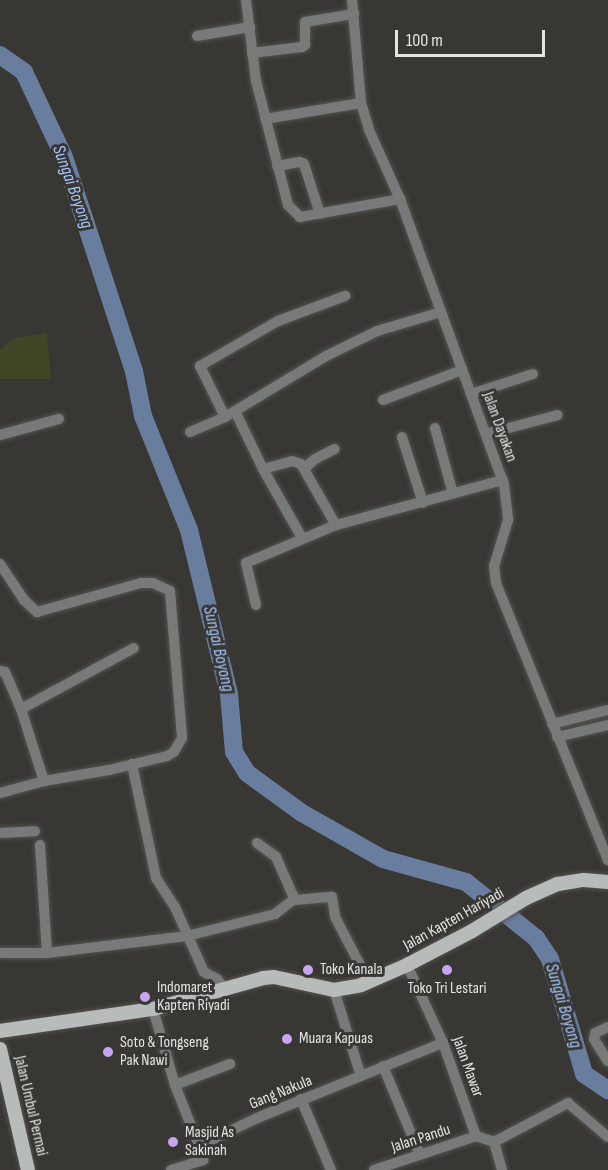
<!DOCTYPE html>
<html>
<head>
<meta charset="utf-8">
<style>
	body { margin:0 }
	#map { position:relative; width:608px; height:1170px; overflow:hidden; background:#383733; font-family:"Sofia Sans Condensed",sans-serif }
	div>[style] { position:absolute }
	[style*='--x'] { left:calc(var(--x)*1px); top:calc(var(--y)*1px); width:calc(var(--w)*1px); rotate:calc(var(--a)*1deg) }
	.green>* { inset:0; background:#434527 }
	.river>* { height:18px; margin:-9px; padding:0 9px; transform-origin:9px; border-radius:9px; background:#697d9f }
	.roads { filter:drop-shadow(0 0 2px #54534f) drop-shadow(0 0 2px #54534f) }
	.minor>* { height:10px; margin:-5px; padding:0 5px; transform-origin:5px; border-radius:5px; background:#787a79 }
	.major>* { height:14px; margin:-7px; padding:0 7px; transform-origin:7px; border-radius:7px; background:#b7bcba }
	.dots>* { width:16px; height:16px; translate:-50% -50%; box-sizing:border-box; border:3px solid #383733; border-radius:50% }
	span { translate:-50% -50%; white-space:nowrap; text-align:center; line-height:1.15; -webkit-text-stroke:6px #383733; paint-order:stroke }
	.street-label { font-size:16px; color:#e4e4e1 }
	.poi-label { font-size:16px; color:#e4e4e1 }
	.left { translate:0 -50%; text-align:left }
	.water-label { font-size:18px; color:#a4c6fe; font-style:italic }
	.scale { position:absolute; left:395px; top:30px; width:150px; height:27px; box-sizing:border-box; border:3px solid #e4e4e1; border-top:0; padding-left:8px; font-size:18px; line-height:21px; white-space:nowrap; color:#e4e4e1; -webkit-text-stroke:4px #383733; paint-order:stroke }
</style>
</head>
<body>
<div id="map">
	<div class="green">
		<i style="clip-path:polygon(47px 333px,51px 379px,0 379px,0 350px,15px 338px)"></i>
	</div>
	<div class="river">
		<i style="--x:0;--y:55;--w:29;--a:35"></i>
		<i style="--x:24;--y:72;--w:94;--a:64.8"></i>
		<i style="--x:64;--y:157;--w:225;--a:71.9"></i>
		<i style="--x:134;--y:371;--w:46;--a:78.7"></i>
		<i style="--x:143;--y:416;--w:123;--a:68"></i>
		<i style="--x:189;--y:530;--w:169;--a:76.3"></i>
		<i style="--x:229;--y:694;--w:58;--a:85.1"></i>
		<i style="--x:234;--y:752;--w:25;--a:58"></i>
		<i style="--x:247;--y:773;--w:68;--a:36"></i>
		<i style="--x:302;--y:813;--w:93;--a:29.6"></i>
		<i style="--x:383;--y:859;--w:86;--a:15.5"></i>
		<i style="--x:466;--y:882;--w:90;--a:38.7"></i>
		<i style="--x:536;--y:938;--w:25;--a:56"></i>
		<i style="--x:550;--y:959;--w:120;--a:73.5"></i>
		<i style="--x:584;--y:1074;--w:29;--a:34"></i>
	</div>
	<div class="roads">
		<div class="minor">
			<i style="--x:246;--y:0;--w:82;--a:83"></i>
			<i style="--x:256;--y:81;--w:128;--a:75.5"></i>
			<i style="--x:288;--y:205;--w:17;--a:45"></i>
			<i style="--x:300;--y:217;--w:102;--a:-10.2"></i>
			<i style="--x:352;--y:0;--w:103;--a:85"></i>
			<i style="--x:361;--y:103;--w:28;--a:73"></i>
			<i style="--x:369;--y:130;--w:76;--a:65.8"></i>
			<i style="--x:400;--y:199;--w:304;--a:70"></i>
			<i style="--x:504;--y:485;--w:35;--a:83"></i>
			<i style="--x:508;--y:520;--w:48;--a:106.9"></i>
			<i style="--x:494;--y:566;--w:17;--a:83"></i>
			<i style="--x:496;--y:583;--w:299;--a:68"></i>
			<i style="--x:197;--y:36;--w:54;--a:-9.6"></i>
			<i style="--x:252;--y:53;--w:50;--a:-6.8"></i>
			<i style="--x:302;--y:47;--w:4;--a:-34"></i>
			<i style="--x:305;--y:45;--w:23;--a:-90"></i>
			<i style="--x:305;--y:22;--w:50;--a:-9.3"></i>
			<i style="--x:265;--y:119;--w:97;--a:-9.5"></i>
			<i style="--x:277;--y:166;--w:23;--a:-10"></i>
			<i style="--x:300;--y:162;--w:4;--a:27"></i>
			<i style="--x:304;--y:164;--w:52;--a:72.3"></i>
			<i style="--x:471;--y:394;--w:65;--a:-17.9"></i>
			<i style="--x:383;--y:400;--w:85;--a:-20.8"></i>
			<i style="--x:235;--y:411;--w:64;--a:64.2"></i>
			<i style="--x:263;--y:469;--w:79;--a:60.5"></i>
			<i style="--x:225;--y:417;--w:57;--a:-116.1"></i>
			<i style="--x:200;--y:366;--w:90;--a:-30"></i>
			<i style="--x:278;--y:321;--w:72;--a:-20.5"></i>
			<i style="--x:435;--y:428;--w:68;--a:74.7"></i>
			<i style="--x:190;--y:432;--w:38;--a:-23"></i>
			<i style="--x:225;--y:417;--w:118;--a:-31.1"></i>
			<i style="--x:326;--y:356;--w:57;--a:-26.1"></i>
			<i style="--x:377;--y:331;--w:67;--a:-16.5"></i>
			<i style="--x:486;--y:434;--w:74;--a:-14.8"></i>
			<i style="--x:0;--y:435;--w:61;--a:-15.2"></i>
			<i style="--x:402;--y:437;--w:69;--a:72.3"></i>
			<i style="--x:305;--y:468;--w:13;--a:-42"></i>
			<i style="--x:315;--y:459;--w:22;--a:-27"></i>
			<i style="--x:263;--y:469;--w:30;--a:-15"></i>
			<i style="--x:292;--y:461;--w:9;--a:18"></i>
			<i style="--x:301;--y:464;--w:70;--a:60.2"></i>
			<i style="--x:0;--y:564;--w:43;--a:56.3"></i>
			<i style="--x:24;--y:600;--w:18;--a:43"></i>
			<i style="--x:37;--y:612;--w:108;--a:-15.6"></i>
			<i style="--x:141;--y:583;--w:12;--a:0"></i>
			<i style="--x:153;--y:583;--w:19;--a:25"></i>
			<i style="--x:170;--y:591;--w:147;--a:85.3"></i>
			<i style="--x:182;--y:738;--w:16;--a:120"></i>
			<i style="--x:174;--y:752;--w:8;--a:150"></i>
			<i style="--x:167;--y:756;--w:60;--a:166.4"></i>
			<i style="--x:109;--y:770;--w:66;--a:170.4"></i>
			<i style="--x:44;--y:781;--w:46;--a:164.7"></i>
			<i style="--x:256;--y:605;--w:43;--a:-103.4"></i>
			<i style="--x:246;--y:563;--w:98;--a:-22.9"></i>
			<i style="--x:336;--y:525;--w:173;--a:-15.1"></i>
			<i style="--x:0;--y:671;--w:5;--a:11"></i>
			<i style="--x:5;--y:672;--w:40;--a:66.6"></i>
			<i style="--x:21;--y:709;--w:76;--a:72.3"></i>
			<i style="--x:21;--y:709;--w:128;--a:-28.4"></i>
			<i style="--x:552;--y:724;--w:58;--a:-14"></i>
			<i style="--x:557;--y:737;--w:52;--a:-13.2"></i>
			<i style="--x:132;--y:764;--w:116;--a:78.1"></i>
			<i style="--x:156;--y:878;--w:35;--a:57"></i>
			<i style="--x:175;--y:907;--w:71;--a:66"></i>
			<i style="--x:204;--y:972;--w:15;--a:28"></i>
			<i style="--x:217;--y:979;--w:13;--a:51"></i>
			<i style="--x:0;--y:833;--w:35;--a:-3"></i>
			<i style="--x:257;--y:843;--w:24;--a:36"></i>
			<i style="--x:276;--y:857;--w:47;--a:66.2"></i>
			<i style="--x:295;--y:900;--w:37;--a:-5"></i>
			<i style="--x:332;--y:897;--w:20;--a:81"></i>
			<i style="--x:335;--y:917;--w:73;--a:62.4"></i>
			<i style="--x:40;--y:845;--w:108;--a:86.3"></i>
			<i style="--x:0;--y:953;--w:47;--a:0"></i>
			<i style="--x:47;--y:953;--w:141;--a:-6.9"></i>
			<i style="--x:187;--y:936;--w:91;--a:-14"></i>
			<i style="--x:275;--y:914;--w:24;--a:-38"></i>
			<i style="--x:407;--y:965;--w:86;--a:65.2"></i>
			<i style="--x:443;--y:1043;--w:99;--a:70.5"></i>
			<i style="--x:334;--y:990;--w:90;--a:72.6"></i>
			<i style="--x:153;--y:1009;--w:79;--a:73.9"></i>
			<i style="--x:175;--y:1085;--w:66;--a:68.5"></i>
			<i style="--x:199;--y:1146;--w:64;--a:-25.8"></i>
			<i style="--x:257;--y:1118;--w:201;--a:-22"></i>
			<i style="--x:608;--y:1027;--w:14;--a:155"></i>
			<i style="--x:595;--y:1033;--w:6;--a:99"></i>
			<i style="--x:594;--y:1039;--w:26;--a:58"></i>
			<i style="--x:383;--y:1066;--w:96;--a:67.4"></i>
			<i style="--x:175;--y:1085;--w:59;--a:-20.9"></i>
			<i style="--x:301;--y:1099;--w:77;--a:67.1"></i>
			<i style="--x:476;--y:1136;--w:19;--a:18"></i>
			<i style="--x:494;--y:1142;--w:29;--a:74"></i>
			<i style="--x:494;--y:1142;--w:84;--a:-27.8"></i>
			<i style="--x:568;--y:1103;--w:52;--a:40.4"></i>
			<i style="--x:171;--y:1170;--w:34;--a:-17"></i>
			<i style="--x:374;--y:1170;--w:108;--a:-18.4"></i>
		</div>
		<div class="major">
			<i style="--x:0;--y:1031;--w:155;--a:-8.2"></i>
			<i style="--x:153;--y:1009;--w:114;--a:-15.7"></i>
			<i style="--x:263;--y:978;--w:11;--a:-5"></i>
			<i style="--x:274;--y:977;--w:61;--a:12.2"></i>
			<i style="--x:334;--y:990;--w:27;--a:-10"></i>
			<i style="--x:361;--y:985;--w:50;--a:-23.5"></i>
			<i style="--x:407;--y:965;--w:73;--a:-27.6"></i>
			<i style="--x:472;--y:931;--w:63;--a:-31.4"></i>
			<i style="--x:526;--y:898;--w:35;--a:-24"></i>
			<i style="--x:558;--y:884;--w:26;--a:-9"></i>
			<i style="--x:584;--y:880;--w:24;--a:5"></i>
			<i style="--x:0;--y:1049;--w:124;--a:77"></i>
		</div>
	</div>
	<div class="dots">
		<i style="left:308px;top:970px;background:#c6a6f0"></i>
		<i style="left:447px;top:970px;background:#c6a6f0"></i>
		<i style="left:145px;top:997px;background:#c6a6f0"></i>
		<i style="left:287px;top:1039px;background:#c6a6f0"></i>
		<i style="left:108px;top:1052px;background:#c6a6f0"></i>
		<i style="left:173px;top:1142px;background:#c6a6f0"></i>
	</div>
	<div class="street-label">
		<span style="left:499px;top:427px;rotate:70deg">Jalan Dayakan</span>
		<span style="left:454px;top:920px;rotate:-29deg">Jalan Kapten Hariyadi</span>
		<span style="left:467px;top:1067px;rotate:70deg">Jalan Mawar</span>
		<span style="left:281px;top:1093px;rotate:-22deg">Gang Nakula</span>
		<span style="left:30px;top:1106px;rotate:77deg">Jalan Umbul Permai</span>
		<span style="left:421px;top:1139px;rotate:-18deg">Jalan Pandu</span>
	</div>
	<div class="poi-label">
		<span class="left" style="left:320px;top:970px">Toko Kanala</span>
		<span class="left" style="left:157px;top:997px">Indomaret<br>Kapten Riyadi</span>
		<span style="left:447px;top:989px">Toko Tri Lestari</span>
		<span class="left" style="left:299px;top:1039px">Muara Kapuas</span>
		<span class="left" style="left:120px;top:1052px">Soto &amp; Tongseng<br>Pak Nawi</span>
		<span class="left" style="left:185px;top:1142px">Masjid As<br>Sakinah</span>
	</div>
	<div class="water-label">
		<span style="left:72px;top:187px;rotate:70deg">Sungai Boyong</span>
		<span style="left:218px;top:649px;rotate:77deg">Sungai Boyong</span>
		<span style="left:563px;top:1006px;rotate:73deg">Sungai Boyong</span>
	</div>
	<div class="scale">100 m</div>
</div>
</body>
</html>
